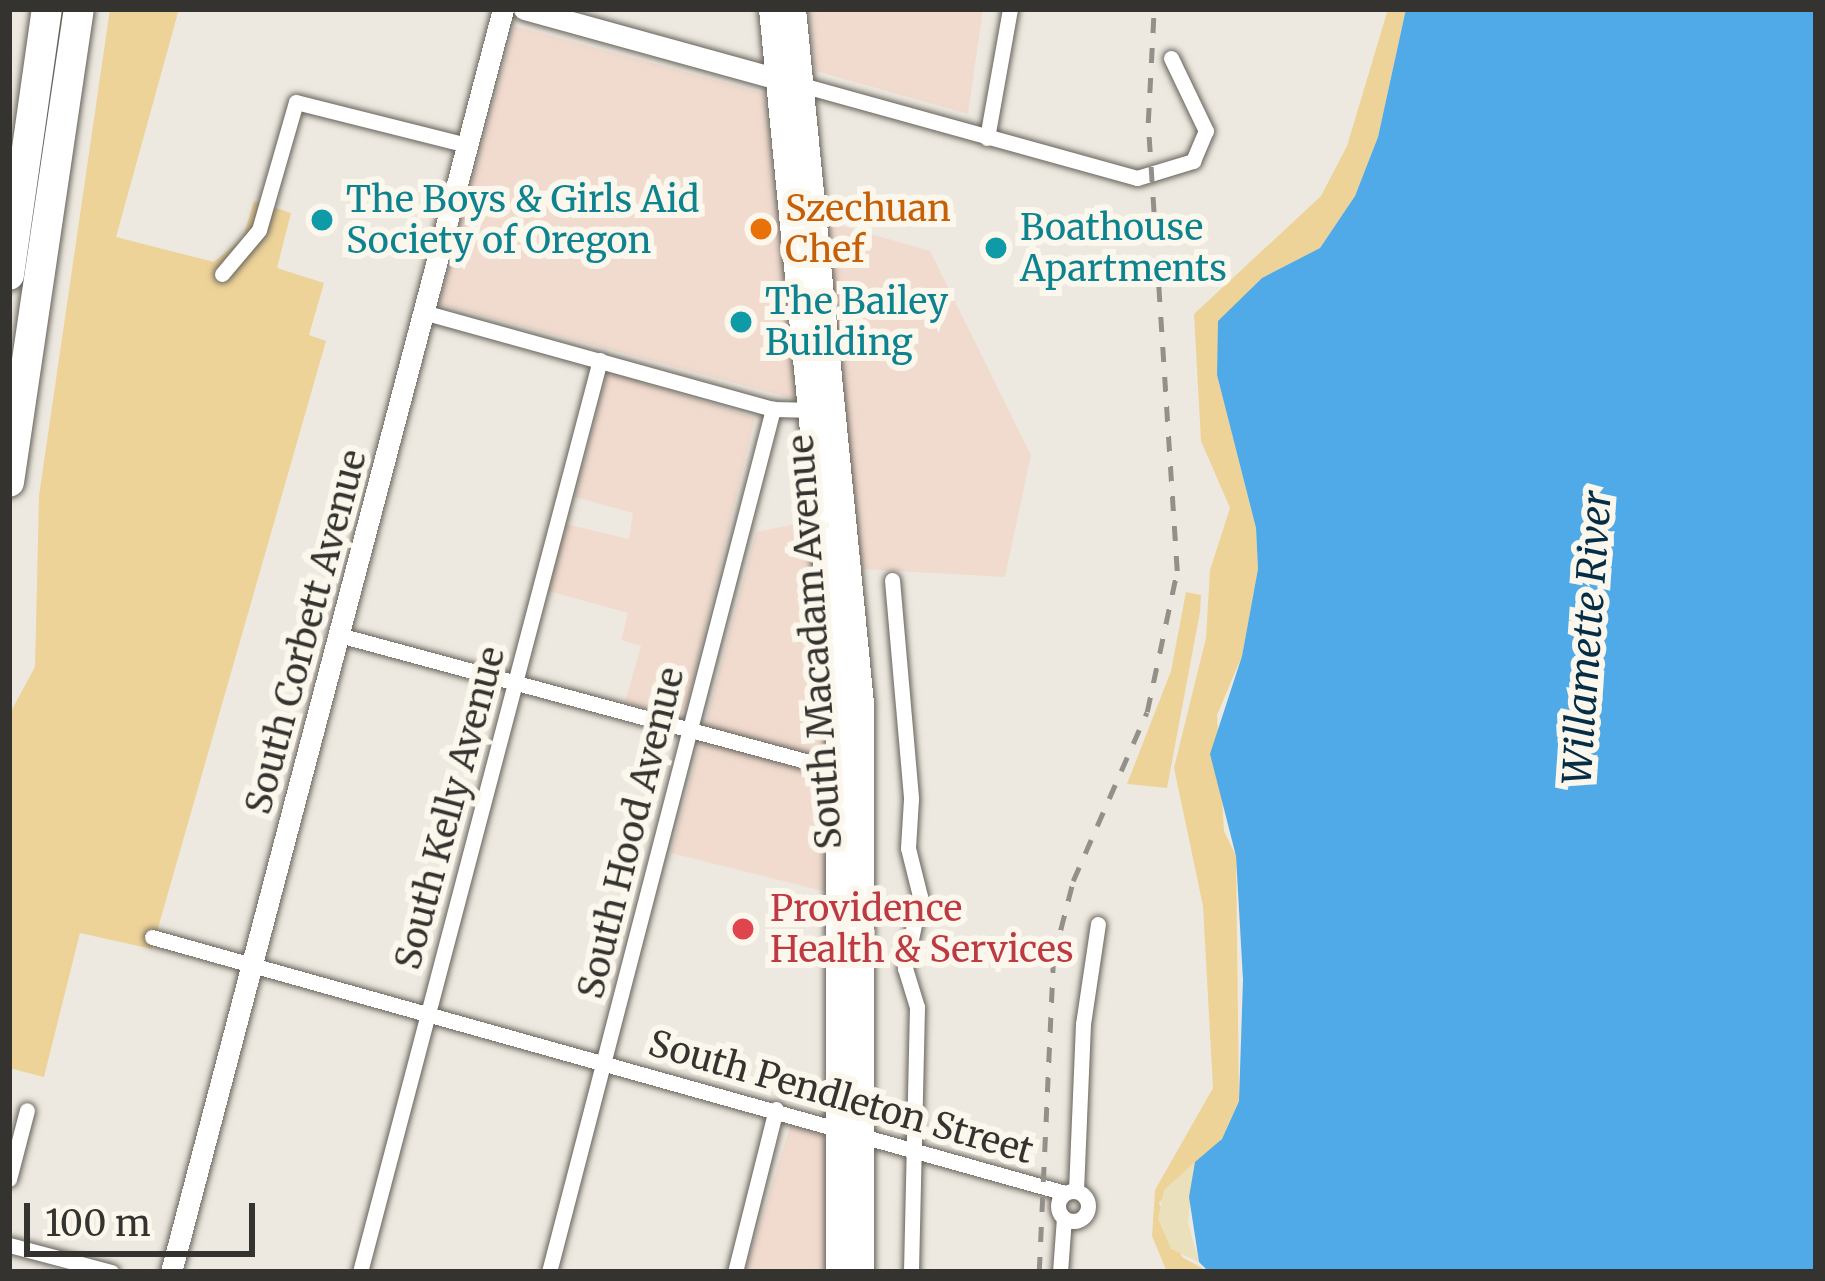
<!DOCTYPE html>
<html>
<head>
<meta charset="utf-8">
<style>
	body { margin:0 }
	#map { position:relative; width:1825px; height:1281px; overflow:hidden; background:#eee9e0; font-family:Merriweather,serif }
	div>[style] { position:absolute }
	[style*='--x'] { left:calc(var(--x)*1px); top:calc(var(--y)*1px); width:calc(var(--w)*1px); rotate:calc(var(--a)*1deg) }
	.commercial>* { inset:0; background:#f1dbcf }
	.green>* { inset:0; background:#edd398 }
	.sand>* { inset:0; background:#eae0bb }
	.water>* { inset:0; background:#50aae7 }
	.roads { filter:drop-shadow(0 0 3px #66625a) drop-shadow(0 0 3px #66625a) }
	.street>* { height:15px; margin:-7.5px; padding:0 7.5px; transform-origin:7.5px; border-radius:7.5px; background:#fff }
	.street>.ring { margin:-7.5px; padding:0; box-sizing:content-box; background:none; border:15px solid #fff; border-radius:50% }
	.secondary>* { height:21px; margin:-10.5px; padding:0 10.5px; transform-origin:10.5px; border-radius:10.5px; background:#fff }
	.primary>* { height:24px; margin:-12px; padding:0 12px; transform-origin:12px; border-radius:12px; background:#fff }
	.highway>* { height:30px; margin:-15px; padding:0 15px; transform-origin:15px; border-radius:15px; background:#fff }
	.rail>* { height:4.5px; margin-top:-2.25px; transform-origin:0; background:repeating-linear-gradient(90deg,#939089 0 15px,transparent 0 30px) }
	.dots>* { width:33px; height:33px; translate:-50% -50%; box-sizing:border-box; border:6px solid #fbf7ed; border-radius:50% }
	span { translate:-50% -50%; white-space:nowrap; text-align:center; line-height:1.15; -webkit-text-stroke:12px #fbf7ed; paint-order:stroke }
	.culture-label { font-size:36px; color:#0d838f }
	.left { translate:0 -50%; text-align:left }
	.food-label { font-size:36px; color:#c56008 }
	.street-label { font-size:36px; color:#34332f }
	.health-label { font-size:36px; color:#be3a42 }
	.water-label { font-size:39px; color:#052e46; font-style:italic }
	.frame { position:absolute; inset:0; border:12px solid #34332f; pointer-events:none }
	.scale { position:absolute; left:24px; top:1203px; width:231px; height:54px; box-sizing:border-box; border:6px solid #34332f; border-top:0; padding-left:15px; font-size:36px; line-height:42px; white-space:nowrap; color:#34332f; -webkit-text-stroke:9px #fbf7ed; paint-order:stroke }
</style>
</head>
<body>
<div id="map">
	<div class="commercial">
		<i style="clip-path:polygon(808px 9px,983px 9px,968px 114px,816px 71px)"></i>
		<i style="clip-path:polygon(514px 26px,764px 93px,799px 400px,439px 304px)"></i>
		<i style="clip-path:polygon(826px 221px,930px 251px,1031px 455px,1005px 577px,861px 569px)"></i>
		<i style="clip-path:polygon(615px 374px,755px 418px,686px 709px,678px 716px,625px 702px,641px 646px,621px 640px,628px 613px,548px 591px,566px 524px,629px 539px,633px 513px,575px 497px,606px 378px)"></i>
		<i style="clip-path:polygon(816px 520px,826px 665px,835px 894px,671px 853px,756px 532px)"></i>
		<i style="clip-path:polygon(791px 1124px,822px 1134px,826px 1143px,828px 1272px,745px 1272px)"></i>
	</div>
	<div class="green">
		<i style="clip-path:polygon(110px 9px,179px 9px,116px 237px,214px 262px,243px 238px,254px 201px,291px 213px,277px 268px,324px 283px,309px 335px,326px 341px,152px 949px,80px 933px,44px 1077px,9px 1068px,9px 715px,35px 667px,39px 496px)"></i>
		<i style="clip-path:polygon(1388px 9px,1406px 9px,1378px 137px,1355px 196px,1320px 248px,1262px 278px,1219px 321px,1217px 375px,1256px 528px,1258px 569px,1242px 656px,1217px 715px,1224px 831px,1236px 856px,1239px 1100px,1222px 1139px,1159px 1203px,1182px 1257px,1209px 1272px,1167px 1272px,1152px 1236px,1155px 1190px,1213px 1088px,1203px 906px,1174px 768px,1206px 638px,1210px 570px,1230px 508px,1201px 441px,1194px 314px,1321px 196px,1347px 146px)"></i>
		<i style="clip-path:polygon(1186px 592px,1201px 595px,1200px 612px,1167px 788px,1127px 784px,1171px 671px)"></i>
	</div>
	<div class="sand">
		<i style="clip-path:polygon(1195px 1162px,1188px 1223px,1199px 1262px,1171px 1249px,1158px 1219px,1164px 1190px)"></i>
	</div>
	<div class="water">
		<i style="clip-path:polygon(1406px 9px,1816px 9px,1816px 1272px,1209px 1272px,1199px 1262px,1189px 1197px,1195px 1162px,1222px 1139px,1239px 1101px,1243px 980px,1236px 856px,1210px 754px,1242px 656px,1258px 569px,1256px 528px,1217px 375px,1218px 321px,1262px 278px,1320px 248px,1355px 196px,1378px 137px)"></i>
	</div>
	<div class="roads">
		<div class="street">
			<i style="--x:798;--y:84;--w:352;--a:15.5"></i>
			<i style="--x:1137;--y:178;--w:59;--a:-16.9"></i>
			<i style="--x:1193;--y:161;--w:33;--a:-67"></i>
			<i style="--x:1206;--y:131;--w:81;--a:-115.6"></i>
			<i style="--x:987;--y:138;--w:131;--a:-79.9"></i>
			<i style="--x:222;--y:274;--w:57;--a:-49.9"></i>
			<i style="--x:259;--y:230;--w:133;--a:-73.9"></i>
			<i style="--x:296;--y:102;--w:176;--a:14.1"></i>
			<i style="--x:423;--y:312;--w:363;--a:15.5"></i>
			<i style="--x:773;--y:409;--w:42;--a:1.4"></i>
			<i style="--x:892;--y:580;--w:220;--a:85"></i>
			<i style="--x:911;--y:799;--w:49;--a:93.5"></i>
			<i style="--x:908;--y:848;--w:49;--a:76"></i>
			<i style="--x:920;--y:896;--w:74;--a:101.8"></i>
			<i style="--x:905;--y:968;--w:41;--a:72.9"></i>
			<i style="--x:917;--y:1007;--w:265;--a:91.3"></i>
			<i style="--x:339;--y:635;--w:525;--a:15.12"></i>
			<i style="--x:152;--y:937;--w:948;--a:15.66"></i>
			<i style="--x:9;--y:1179;--w:71;--a:-75.4"></i>
			<i class="ring" style="left:1058px;top:1191px;width:15px;height:15px"></i>
			<i style="--x:1076;--y:1191;--w:167;--a:-87.6"></i>
			<i style="--x:1083;--y:1024;--w:101;--a:-81.5"></i>
			<i style="--x:9;--y:1245;--w:106;--a:14.8"></i>
			<i style="--x:360;--y:1272;--w:943;--a:-75.26"></i>
			<i style="--x:549;--y:1272;--w:892;--a:-75.45"></i>
			<i style="--x:735;--y:1272;--w:168;--a:-75.9"></i>
			<i style="--x:1060;--y:1272;--w:54;--a:-85.8"></i>
		</div>
		<div class="secondary">
			<i style="--x:524;--y:9;--w:275;--a:15.4"></i>
			<i style="--x:171;--y:1272;--w:1306;--a:-75.27"></i>
		</div>
		<div class="primary">
			<i style="--x:771;--y:9;--w:693;--a:84.45"></i>
			<i style="--x:838;--y:699;--w:573;--a:90"></i>
			<i style="--x:794;--y:9;--w:698;--a:84.41"></i>
			<i style="--x:862;--y:704;--w:568;--a:90"></i>
		</div>
		<div class="highway">
			<i style="--x:9;--y:275;--w:269;--a:-81.9"></i>
			<i style="--x:9;--y:482;--w:478;--a:-81.6"></i>
		</div>
	</div>
	<div class="rail">
		<i style="--x:1039;--y:1272;--w:313;--a:-87.4"></i>
		<i style="--x:1053;--y:959;--w:81;--a:-75.6"></i>
		<i style="--x:1073;--y:881;--w:184;--a:-66.4"></i>
		<i style="--x:1147;--y:712;--w:144;--a:-78"></i>
		<i style="--x:1177;--y:571;--w:449;--a:-93.7"></i>
		<i style="--x:1148;--y:123;--w:114;--a:-87"></i>
	</div>
	<div class="dots">
		<i style="left:322px;top:220px;background:#0f9aa8"></i>
		<i style="left:761px;top:229px;background:#e8710a"></i>
		<i style="left:996px;top:248px;background:#0f9aa8"></i>
		<i style="left:741px;top:322px;background:#0f9aa8"></i>
		<i style="left:743px;top:929px;background:#e0444e"></i>
	</div>
	<div class="culture-label">
		<span class="left" style="left:346px;top:220px">The Boys &amp; Girls Aid<br>Society of Oregon</span>
		<span class="left" style="left:1020px;top:248px">Boathouse<br>Apartments</span>
		<span class="left" style="left:765px;top:322px">The Bailey<br>Building</span>
	</div>
	<div class="food-label">
		<span class="left" style="left:785px;top:229px">Szechuan<br>Chef</span>
	</div>
	<div class="street-label">
		<span style="left:306px;top:632px;rotate:-75deg">South Corbett Avenue</span>
		<span style="left:815px;top:642px;rotate:-94deg">South Macadam Avenue</span>
		<span style="left:450px;top:808px;rotate:-75deg">South Kelly Avenue</span>
		<span style="left:631px;top:833px;rotate:-76deg">South Hood Avenue</span>
		<span style="left:841px;top:1097px;rotate:16deg">South Pendleton Street</span>
	</div>
	<div class="health-label">
		<span class="left" style="left:770px;top:929px">Providence<br>Health &amp; Services</span>
	</div>
	<div class="water-label">
		<span style="left:1588px;top:638px;rotate:-86deg">Willamette River</span>
	</div>
	<div class="frame"></div>
	<div class="scale">100 m</div>
</div>
</body>
</html>
